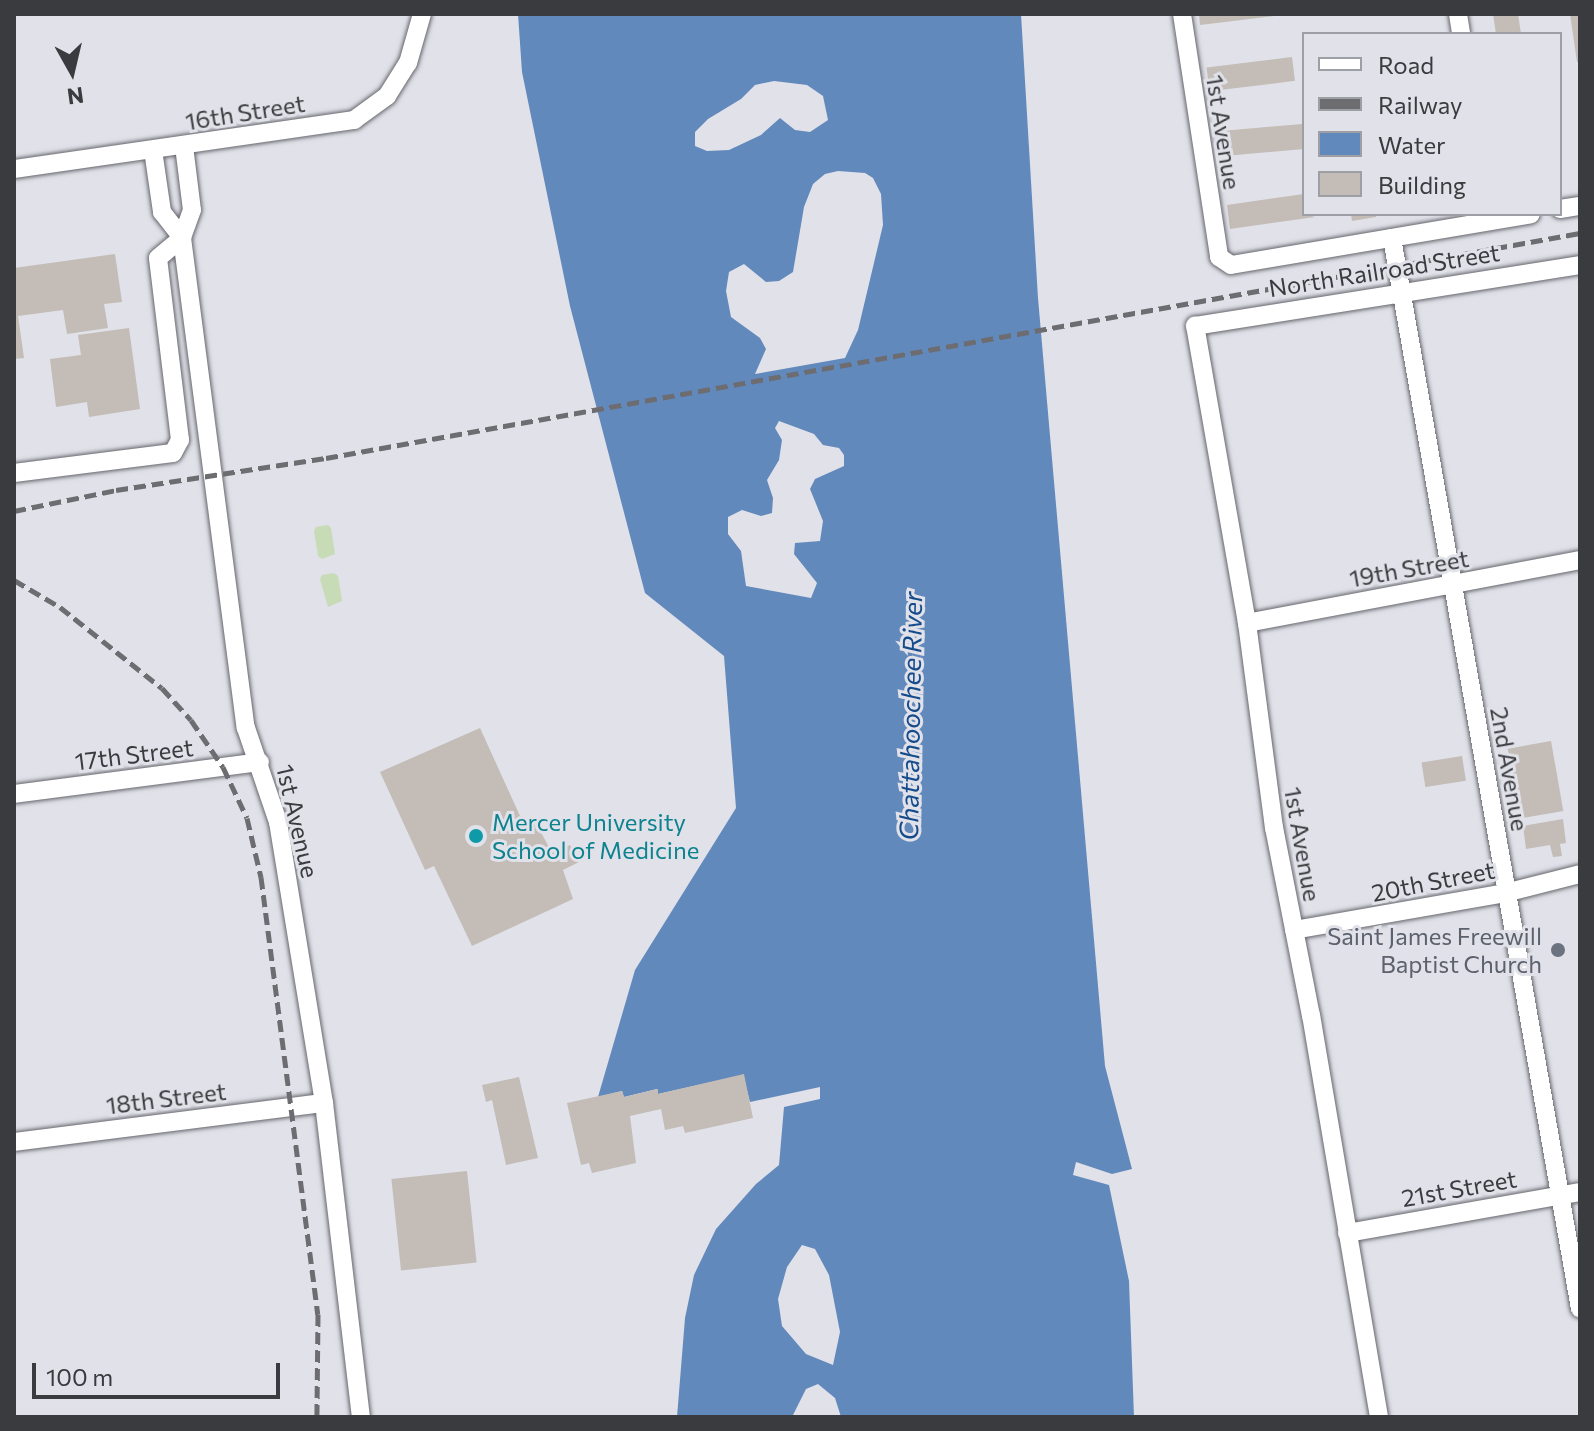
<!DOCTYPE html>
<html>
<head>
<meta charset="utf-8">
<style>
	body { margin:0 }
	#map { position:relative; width:1594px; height:1431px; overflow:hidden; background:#e1e1e9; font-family:Commissioner,sans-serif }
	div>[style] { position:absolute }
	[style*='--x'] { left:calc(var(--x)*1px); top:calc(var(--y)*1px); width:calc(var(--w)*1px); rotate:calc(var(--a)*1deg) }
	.green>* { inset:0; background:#c7dbb6 }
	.water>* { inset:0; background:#6289bc }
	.building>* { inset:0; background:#c3bcb7; transform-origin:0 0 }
	.roads { filter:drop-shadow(0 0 2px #66666d) drop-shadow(0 0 2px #66666d) }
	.minor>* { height:18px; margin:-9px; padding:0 9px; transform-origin:9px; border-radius:9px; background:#fff }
	.rail>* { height:5px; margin-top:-2.5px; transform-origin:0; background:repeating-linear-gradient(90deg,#6c6c71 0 12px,transparent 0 18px) }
	.dots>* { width:22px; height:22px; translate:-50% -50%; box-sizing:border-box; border:4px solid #e1e1e9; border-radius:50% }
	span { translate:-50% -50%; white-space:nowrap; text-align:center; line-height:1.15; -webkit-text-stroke:6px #e1e1e9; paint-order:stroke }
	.street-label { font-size:24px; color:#3a3b3e }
	.culture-label { font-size:24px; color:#0d838f }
	.left { translate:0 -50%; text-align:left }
	.worship-label { font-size:24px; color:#5b616d }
	.right { translate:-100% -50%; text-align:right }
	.water-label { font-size:26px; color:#154b8b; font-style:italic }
	.frame { position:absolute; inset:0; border:16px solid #3a3b3e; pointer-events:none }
	.legend { position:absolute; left:1302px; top:32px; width:260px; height:184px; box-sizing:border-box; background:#e1e1e9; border:2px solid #9e9fa5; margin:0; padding:10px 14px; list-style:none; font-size:24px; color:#3a3b3e }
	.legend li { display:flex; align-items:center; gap:16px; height:40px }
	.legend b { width:40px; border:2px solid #9e9fa5 }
	.north { position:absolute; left:32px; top:32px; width:80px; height:80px; -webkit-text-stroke:6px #e1e1e9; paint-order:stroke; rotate:172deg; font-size:22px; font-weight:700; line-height:32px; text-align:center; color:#3a3b3e }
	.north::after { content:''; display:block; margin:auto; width:28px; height:36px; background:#3a3b3e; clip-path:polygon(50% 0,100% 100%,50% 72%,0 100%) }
	.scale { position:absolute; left:32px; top:1363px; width:248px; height:36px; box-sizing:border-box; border:4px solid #3a3b3e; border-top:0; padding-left:10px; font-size:24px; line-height:28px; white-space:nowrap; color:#3a3b3e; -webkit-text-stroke:6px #e1e1e9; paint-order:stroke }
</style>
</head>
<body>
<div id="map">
	<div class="green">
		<i style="clip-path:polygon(328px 525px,331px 528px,335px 554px,322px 559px,318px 556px,314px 531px,316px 527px)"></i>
		<i style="clip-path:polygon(334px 573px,338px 576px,342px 601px,328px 607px,320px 579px,322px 575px)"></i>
	</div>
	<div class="water">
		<i style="clip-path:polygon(evenodd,518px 14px,1021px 14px,1038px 298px,1105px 1066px,1132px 1169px,1112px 1174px,1076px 1162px,1073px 1175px,1109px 1185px,1129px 1281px,1134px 1417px,841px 1417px,835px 1398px,818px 1384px,806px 1389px,792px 1417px,677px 1417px,685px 1318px,694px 1275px,716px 1229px,756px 1184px,779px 1165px,784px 1107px,820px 1099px,820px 1087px,750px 1102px,743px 1075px,658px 1094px,657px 1089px,624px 1097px,622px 1091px,598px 1097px,635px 970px,736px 808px,724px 656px,645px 593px,570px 306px,522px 72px,518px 14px,774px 81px,807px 85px,823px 96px,828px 120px,810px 132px,795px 130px,780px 118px,761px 135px,729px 150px,707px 151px,695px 146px,695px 132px,708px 119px,741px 99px,755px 85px,774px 81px,518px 14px,838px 171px,865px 173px,873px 178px,881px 194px,883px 225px,858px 330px,845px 358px,755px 374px,766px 349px,760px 338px,731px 317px,726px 291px,729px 272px,744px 264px,766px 282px,779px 281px,793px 272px,804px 207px,813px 184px,825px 174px,838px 171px,518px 14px,779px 421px,814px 434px,823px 445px,839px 448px,844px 455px,844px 466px,815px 479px,810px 489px,823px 521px,820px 541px,795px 543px,794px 554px,817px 583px,811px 598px,746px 586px,741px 551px,728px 534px,728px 517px,742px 510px,761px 516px,772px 513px,773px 498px,767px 480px,779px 460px,782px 440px,775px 428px,779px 421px,518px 14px,802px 1245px,815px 1249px,829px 1275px,840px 1332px,833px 1365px,806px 1354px,782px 1326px,778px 1299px,787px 1267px,802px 1245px)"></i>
	</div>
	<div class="building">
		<i style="clip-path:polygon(1199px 14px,1274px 14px,1274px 16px,1200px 25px)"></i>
		<i style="clip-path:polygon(1493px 14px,1518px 14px,1521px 34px,1496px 34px)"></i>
		<i style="clip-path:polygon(1570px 14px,1580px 14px,1580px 62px,1577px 62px)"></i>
		<i style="left:1292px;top:57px;width:24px;height:86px;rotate:83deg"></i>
		<i style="left:1302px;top:124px;width:25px;height:86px;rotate:85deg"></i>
		<i style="clip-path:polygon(1304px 194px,1304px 214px,1315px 217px,1230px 229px,1227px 205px)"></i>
		<i style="clip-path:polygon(1351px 214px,1376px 214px,1376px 217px,1352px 221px)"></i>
		<i style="clip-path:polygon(115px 254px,122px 302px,104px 304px,108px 328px,67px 334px,63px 310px,18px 316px,24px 358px,14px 359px,14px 268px)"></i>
		<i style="clip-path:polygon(129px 328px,140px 409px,89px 417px,87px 402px,56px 407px,50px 359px,81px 355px,78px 335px)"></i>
		<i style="clip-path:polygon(480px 728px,525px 827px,536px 823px,552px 853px,570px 845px,579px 862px,563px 870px,573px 899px,472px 946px,434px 866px,425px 870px,380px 772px)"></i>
		<i style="left:1551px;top:741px;width:71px;height:44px;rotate:80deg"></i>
		<i style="left:1462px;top:756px;width:25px;height:41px;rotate:81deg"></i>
		<i style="clip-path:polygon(1563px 819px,1566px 843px,1560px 844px,1562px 856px,1553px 857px,1550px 845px,1526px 849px,1523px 826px)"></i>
		<i style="clip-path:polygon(744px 1074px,753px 1118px,685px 1133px,683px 1126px,665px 1130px,661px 1109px,630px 1116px,636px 1163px,592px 1173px,589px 1163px,581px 1165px,567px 1103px,622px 1091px,624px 1097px,658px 1089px,658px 1094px)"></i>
		<i style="clip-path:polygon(519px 1077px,538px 1158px,506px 1165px,492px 1100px,486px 1102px,482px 1085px)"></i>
		<i style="left:467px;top:1171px;width:92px;height:76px;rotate:84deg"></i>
	</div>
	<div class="roads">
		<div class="minor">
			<i style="--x:1182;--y:14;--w:246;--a:81.3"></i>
			<i style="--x:1219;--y:257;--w:14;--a:34"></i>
			<i style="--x:1231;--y:265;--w:304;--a:-9.6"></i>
			<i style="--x:1458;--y:14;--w:20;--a:81"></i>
			<i style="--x:184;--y:146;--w:64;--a:82.9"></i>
			<i style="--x:192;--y:210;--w:30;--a:110"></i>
			<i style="--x:182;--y:238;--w:494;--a:82.6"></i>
			<i style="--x:246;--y:728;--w:99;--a:71.2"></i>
			<i style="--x:278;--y:822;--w:285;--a:80.7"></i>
			<i style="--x:324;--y:1103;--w:316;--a:83.3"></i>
			<i style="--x:153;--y:150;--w:63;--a:81.7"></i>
			<i style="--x:162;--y:212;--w:33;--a:52"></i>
			<i style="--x:14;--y:169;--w:344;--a:-8.2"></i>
			<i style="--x:354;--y:120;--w:41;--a:-36"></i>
			<i style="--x:387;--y:96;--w:39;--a:-58"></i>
			<i style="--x:408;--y:63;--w:51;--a:-74.1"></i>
			<i style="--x:1560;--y:209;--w:20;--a:-9"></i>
			<i style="--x:1392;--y:238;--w:1087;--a:80.04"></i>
			<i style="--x:14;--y:473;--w:160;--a:-7.2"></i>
			<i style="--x:173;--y:453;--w:15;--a:-62"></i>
			<i style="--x:180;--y:440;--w:183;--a:-96.9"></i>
			<i style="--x:158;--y:258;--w:31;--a:-40"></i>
			<i style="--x:1247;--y:623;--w:339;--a:-10.7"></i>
			<i style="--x:14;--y:794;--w:248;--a:-7.4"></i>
			<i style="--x:1294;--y:930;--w:214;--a:-9.9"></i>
			<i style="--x:1505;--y:893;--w:77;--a:-14.2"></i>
			<i style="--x:14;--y:1142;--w:312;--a:-7.2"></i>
			<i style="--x:1347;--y:1233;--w:237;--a:-10"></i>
			<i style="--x:1379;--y:1417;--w:407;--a:-99.6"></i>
			<i style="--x:1311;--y:1016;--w:192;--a:-101.1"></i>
			<i style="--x:1274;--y:828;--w:207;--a:-97.5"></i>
			<i style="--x:1247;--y:623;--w:302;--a:-99.9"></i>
			<i style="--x:1195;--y:326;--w:390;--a:-9"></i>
		</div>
	</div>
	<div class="rail">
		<i style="--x:14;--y:511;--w:104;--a:-11.6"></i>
		<i style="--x:116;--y:490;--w:212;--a:-8.7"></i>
		<i style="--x:326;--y:458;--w:1274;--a:-10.17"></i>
		<i style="--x:14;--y:580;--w:53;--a:30.4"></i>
		<i style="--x:60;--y:607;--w:130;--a:38.5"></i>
		<i style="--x:162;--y:688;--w:43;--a:47.8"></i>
		<i style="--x:191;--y:720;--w:57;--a:55.8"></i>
		<i style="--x:223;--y:767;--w:56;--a:64.8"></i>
		<i style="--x:247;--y:818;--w:61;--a:76.7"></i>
		<i style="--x:261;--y:877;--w:441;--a:82.6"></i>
		<i style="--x:318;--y:1314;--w:103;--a:90.6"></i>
	</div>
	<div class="dots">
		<i style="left:476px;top:836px;background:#0f9aa8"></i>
		<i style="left:1558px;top:950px;background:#6b7280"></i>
	</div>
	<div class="street-label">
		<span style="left:245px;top:112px;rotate:-9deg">16th Street</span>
		<span style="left:1224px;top:132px;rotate:81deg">1st Avenue</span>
		<span style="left:1384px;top:270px;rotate:-9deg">North Railroad Street</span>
		<span style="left:1409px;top:568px;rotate:-10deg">19th Street</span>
		<span style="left:134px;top:754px;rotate:-7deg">17th Street</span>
		<span style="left:1510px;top:769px;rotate:80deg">2nd Avenue</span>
		<span style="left:298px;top:821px;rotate:77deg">1st Avenue</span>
		<span style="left:1303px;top:844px;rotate:80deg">1st Avenue</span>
		<span style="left:1433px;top:881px;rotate:-11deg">20th Street</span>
		<span style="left:166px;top:1098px;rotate:-7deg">18th Street</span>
		<span style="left:1459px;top:1188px;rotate:-10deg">21st Street</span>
	</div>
	<div class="culture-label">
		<span class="left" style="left:492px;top:836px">Mercer University<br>School of Medicine</span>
	</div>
	<div class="worship-label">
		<span class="right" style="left:1542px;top:950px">Saint James Freewill<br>Baptist Church</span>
	</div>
	<div class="water-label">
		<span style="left:910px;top:716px;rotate:-89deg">Chattahoochee River</span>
	</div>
	<div class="frame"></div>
	<ul class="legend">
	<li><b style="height:10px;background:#fff"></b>Road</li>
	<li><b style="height:10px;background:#6c6c71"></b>Railway</li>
	<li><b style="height:22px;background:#6289bc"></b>Water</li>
	<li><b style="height:22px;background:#c3bcb7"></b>Building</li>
	</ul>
	<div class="north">N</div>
	<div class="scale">100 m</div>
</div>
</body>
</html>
